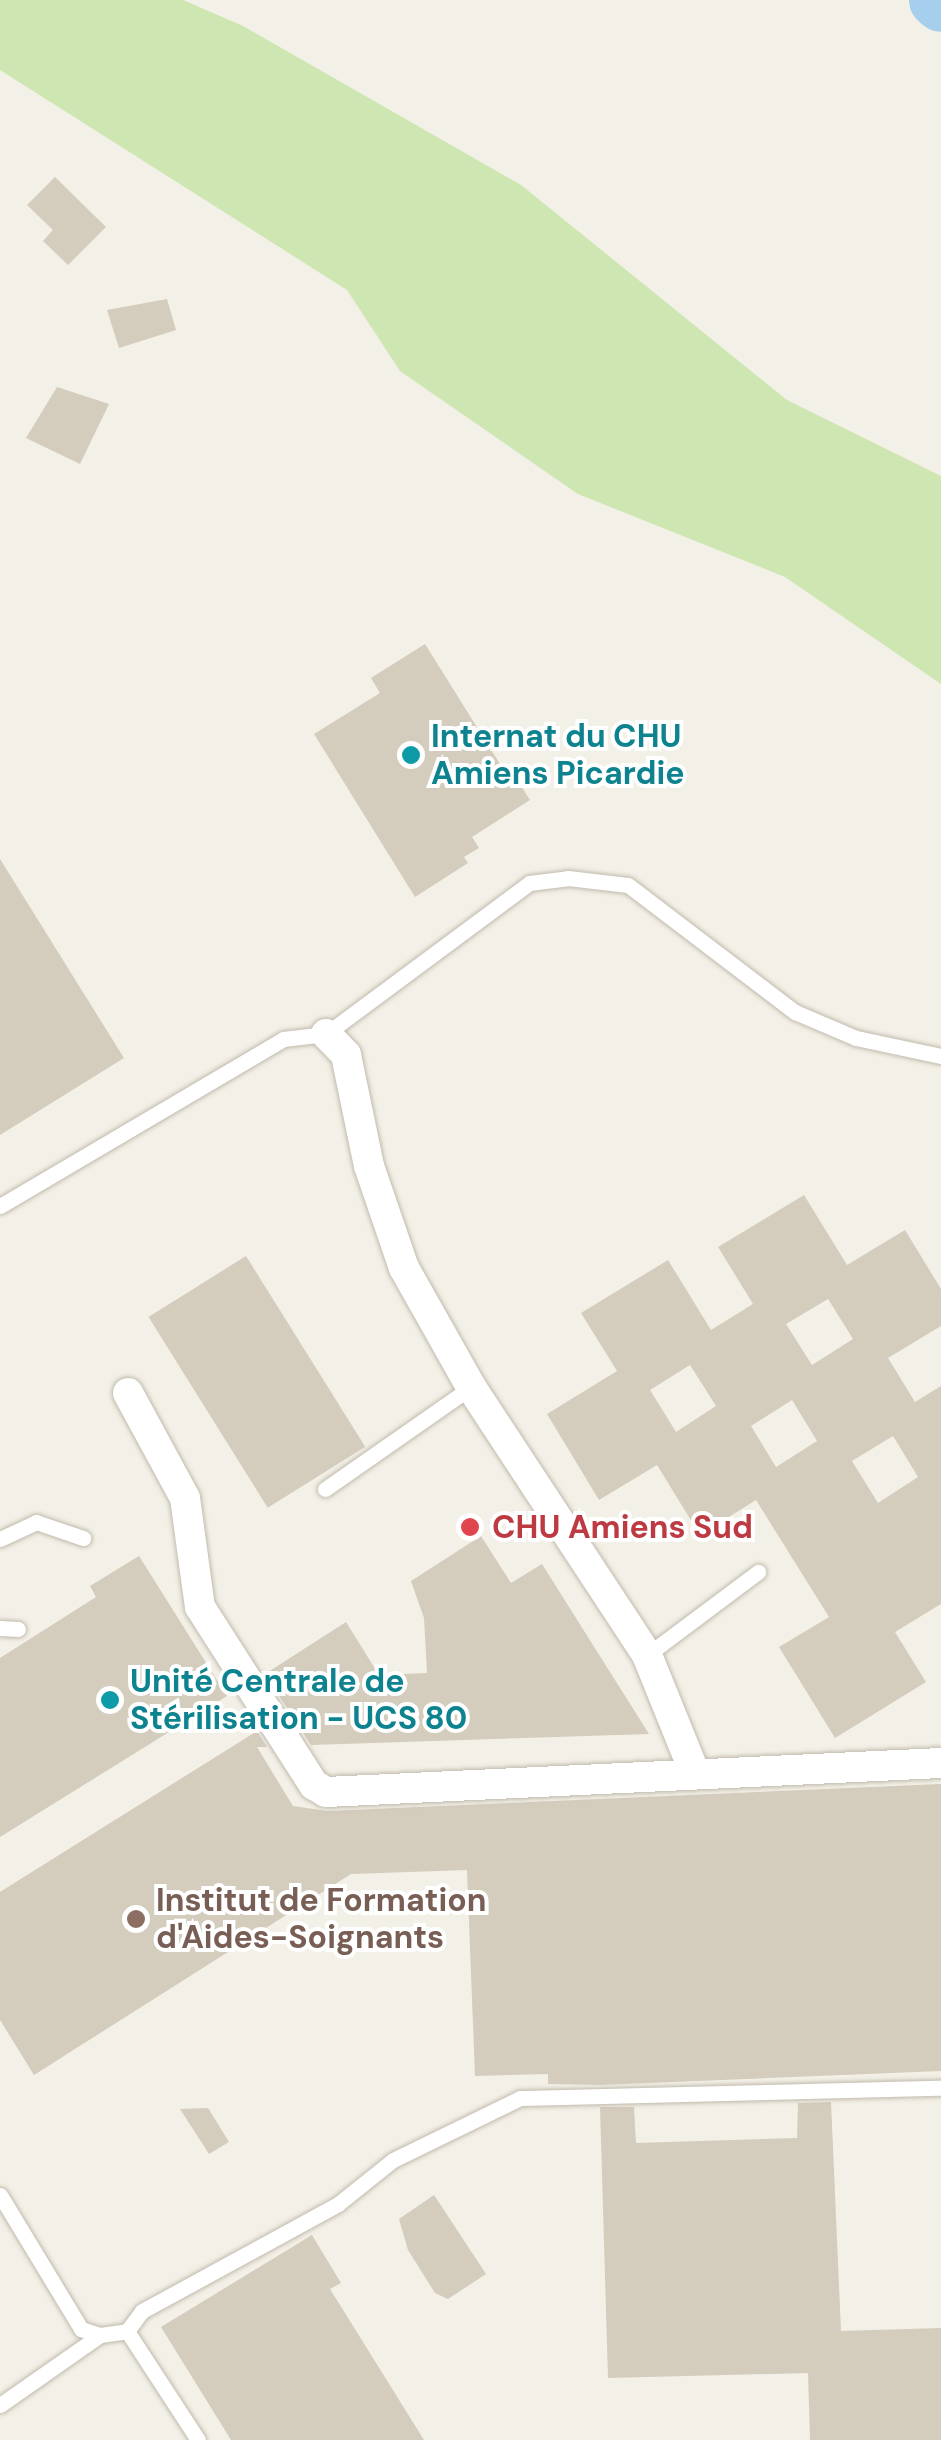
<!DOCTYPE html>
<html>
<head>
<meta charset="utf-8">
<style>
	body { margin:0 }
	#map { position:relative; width:941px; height:2440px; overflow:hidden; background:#f3f0e7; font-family:"DM Sans",sans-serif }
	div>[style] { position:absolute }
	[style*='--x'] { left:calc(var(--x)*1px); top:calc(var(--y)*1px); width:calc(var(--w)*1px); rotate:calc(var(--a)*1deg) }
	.green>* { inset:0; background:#cde6b2 }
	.river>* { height:55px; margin:-27.5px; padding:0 27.5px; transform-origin:27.5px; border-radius:27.5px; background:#a6cfed }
	.building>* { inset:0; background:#d4ccbd; transform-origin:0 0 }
	.roads { filter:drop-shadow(0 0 2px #c1baad) drop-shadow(0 0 2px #c1baad) }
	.lane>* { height:15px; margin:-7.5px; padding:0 7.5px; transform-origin:7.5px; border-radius:7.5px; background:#fff }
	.street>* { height:30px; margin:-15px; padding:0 15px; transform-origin:15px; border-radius:15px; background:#fff }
	.dots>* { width:28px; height:28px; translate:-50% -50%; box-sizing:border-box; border:5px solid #fff; border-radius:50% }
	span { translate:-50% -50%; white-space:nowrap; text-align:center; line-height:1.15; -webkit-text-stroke:8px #fff; paint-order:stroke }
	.culture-label { font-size:32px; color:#0d838f; font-weight:700 }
	.left { translate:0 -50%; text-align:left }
	.health-label { font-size:32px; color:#be3a42; font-weight:700 }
	.education-label { font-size:32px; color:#785e54; font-weight:700 }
</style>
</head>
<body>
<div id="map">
	<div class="green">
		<i style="clip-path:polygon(0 0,183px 0,243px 26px,521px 185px,787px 400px,941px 476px,941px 684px,785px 577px,578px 494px,400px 371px,347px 290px,0 70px)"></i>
	</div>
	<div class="river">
		<i style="--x:936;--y:0;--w:6;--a:39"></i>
	</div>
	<div class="building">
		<i style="clip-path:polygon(55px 177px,106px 227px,68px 265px,43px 241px,53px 230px,27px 205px)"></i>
		<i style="clip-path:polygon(167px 299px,176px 330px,119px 348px,107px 310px)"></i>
		<i style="clip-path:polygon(57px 387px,109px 404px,80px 464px,26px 438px)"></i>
		<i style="clip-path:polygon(425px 644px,510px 780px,515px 776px,530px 800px,472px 837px,479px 848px,464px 857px,468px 863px,415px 897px,314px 734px,380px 693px,371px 678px)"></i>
		<i style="clip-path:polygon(0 859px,124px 1058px,0 1135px)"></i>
		<i style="clip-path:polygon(evenodd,804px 1195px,847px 1265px,905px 1230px,941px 1289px,941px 1326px,888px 1358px,915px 1402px,941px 1386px,941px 1604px,895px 1632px,926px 1682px,835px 1738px,779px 1647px,829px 1617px,756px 1500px,700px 1535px,657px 1465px,599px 1500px,547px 1414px,617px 1371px,581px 1313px,668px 1260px,711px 1330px,753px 1304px,718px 1247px,804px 1195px,828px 1299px,853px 1339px,812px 1365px,786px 1324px,828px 1299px,804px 1195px,690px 1365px,716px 1406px,676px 1432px,650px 1390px,690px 1365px,804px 1195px,792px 1400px,817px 1441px,776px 1467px,751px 1426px,792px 1400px,804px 1195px,893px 1436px,918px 1477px,878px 1503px,852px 1461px,893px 1436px)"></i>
		<i style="left:246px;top:1256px;width:225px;height:115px;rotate:58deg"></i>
		<i style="clip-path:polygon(481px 1536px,511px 1583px,542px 1564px,649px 1734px,311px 1745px,265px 1674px,346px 1622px,379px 1675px,427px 1673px,424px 1618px,411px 1581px)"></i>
		<i style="clip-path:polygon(139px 1556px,227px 1696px,0 1837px,0 1658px,96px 1597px,90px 1586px)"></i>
		<i style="clip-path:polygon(257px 1731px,267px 1747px,257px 1747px,293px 1806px,327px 1811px,941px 1784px,941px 2071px,600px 2085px,548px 2084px,548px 2074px,475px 2076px,467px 1870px,351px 1874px,34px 2075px,0 2020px,0 1892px)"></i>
		<i style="clip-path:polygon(831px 2102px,841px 2331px,941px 2328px,941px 2440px,810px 2440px,808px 2373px,608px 2378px,600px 2107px,634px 2107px,636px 2143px,797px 2138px,798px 2103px)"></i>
		<i style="clip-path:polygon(208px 2108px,229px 2142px,209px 2154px,180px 2109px)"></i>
		<i style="clip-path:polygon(434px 2195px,486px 2274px,448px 2299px,435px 2293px,408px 2250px,399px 2219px)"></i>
		<i style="clip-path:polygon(312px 2235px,341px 2283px,330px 2289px,424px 2440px,231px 2440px,161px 2327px)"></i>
	</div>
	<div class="roads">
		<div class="lane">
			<i style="--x:0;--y:1206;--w:329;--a:-30.5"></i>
			<i style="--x:283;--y:1039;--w:43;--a:-6.6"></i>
			<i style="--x:326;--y:1034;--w:253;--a:-36.6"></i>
			<i style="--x:529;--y:883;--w:39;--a:-7"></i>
			<i style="--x:568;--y:878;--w:60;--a:6.7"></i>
			<i style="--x:628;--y:885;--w:210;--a:37.3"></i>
			<i style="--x:795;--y:1012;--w:66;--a:23.1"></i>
			<i style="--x:856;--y:1038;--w:87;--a:12"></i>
			<i style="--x:325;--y:1489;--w:178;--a:-34.9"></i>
			<i style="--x:0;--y:1539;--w:40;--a:-25"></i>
			<i style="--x:36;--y:1522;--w:50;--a:18.8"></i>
			<i style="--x:0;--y:1628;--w:18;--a:3"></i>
			<i style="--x:647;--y:1655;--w:139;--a:-36.8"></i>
			<i style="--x:0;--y:2195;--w:157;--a:58.8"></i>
			<i style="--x:81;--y:2329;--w:20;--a:18"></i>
			<i style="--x:100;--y:2335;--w:27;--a:-8"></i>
			<i style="--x:127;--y:2331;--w:130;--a:56.9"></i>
			<i style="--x:127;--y:2331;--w:25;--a:-53"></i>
			<i style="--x:142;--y:2311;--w:223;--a:-28.6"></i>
			<i style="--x:338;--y:2204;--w:70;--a:-38.7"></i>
			<i style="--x:393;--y:2160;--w:141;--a:-26"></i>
			<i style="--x:520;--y:2098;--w:421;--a:-1.4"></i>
			<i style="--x:0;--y:2405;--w:122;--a:-35"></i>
		</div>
		<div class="street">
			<i style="--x:326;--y:1034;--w:29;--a:46"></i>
			<i style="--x:346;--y:1055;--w:113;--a:78.3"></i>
			<i style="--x:369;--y:1166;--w:108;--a:71.1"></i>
			<i style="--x:404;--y:1268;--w:137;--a:60.6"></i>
			<i style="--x:471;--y:1387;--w:321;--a:56.7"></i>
			<i style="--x:647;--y:1655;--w:123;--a:68"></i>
			<i style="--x:128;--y:1393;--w:119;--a:61.5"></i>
			<i style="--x:185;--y:1498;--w:110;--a:82.2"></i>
			<i style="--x:200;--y:1607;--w:211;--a:57.4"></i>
			<i style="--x:314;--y:1785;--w:14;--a:30"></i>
			<i style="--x:326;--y:1792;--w:616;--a:-2.7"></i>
		</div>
	</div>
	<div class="dots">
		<i style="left:411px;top:755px;background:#0f9aa8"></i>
		<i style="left:470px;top:1527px;background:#e0444e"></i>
		<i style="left:110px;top:1700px;background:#0f9aa8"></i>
		<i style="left:136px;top:1919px;background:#8d6e63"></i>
	</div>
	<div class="culture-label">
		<span class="left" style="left:431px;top:755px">Internat du CHU<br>Amiens Picardie</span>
		<span class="left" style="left:130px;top:1700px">Unité Centrale de<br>Stérilisation - UCS 80</span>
	</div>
	<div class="health-label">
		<span class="left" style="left:492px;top:1527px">CHU Amiens Sud</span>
	</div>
	<div class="education-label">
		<span class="left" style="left:156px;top:1919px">Institut de Formation<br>d'Aides-Soignants</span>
	</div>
</div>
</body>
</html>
